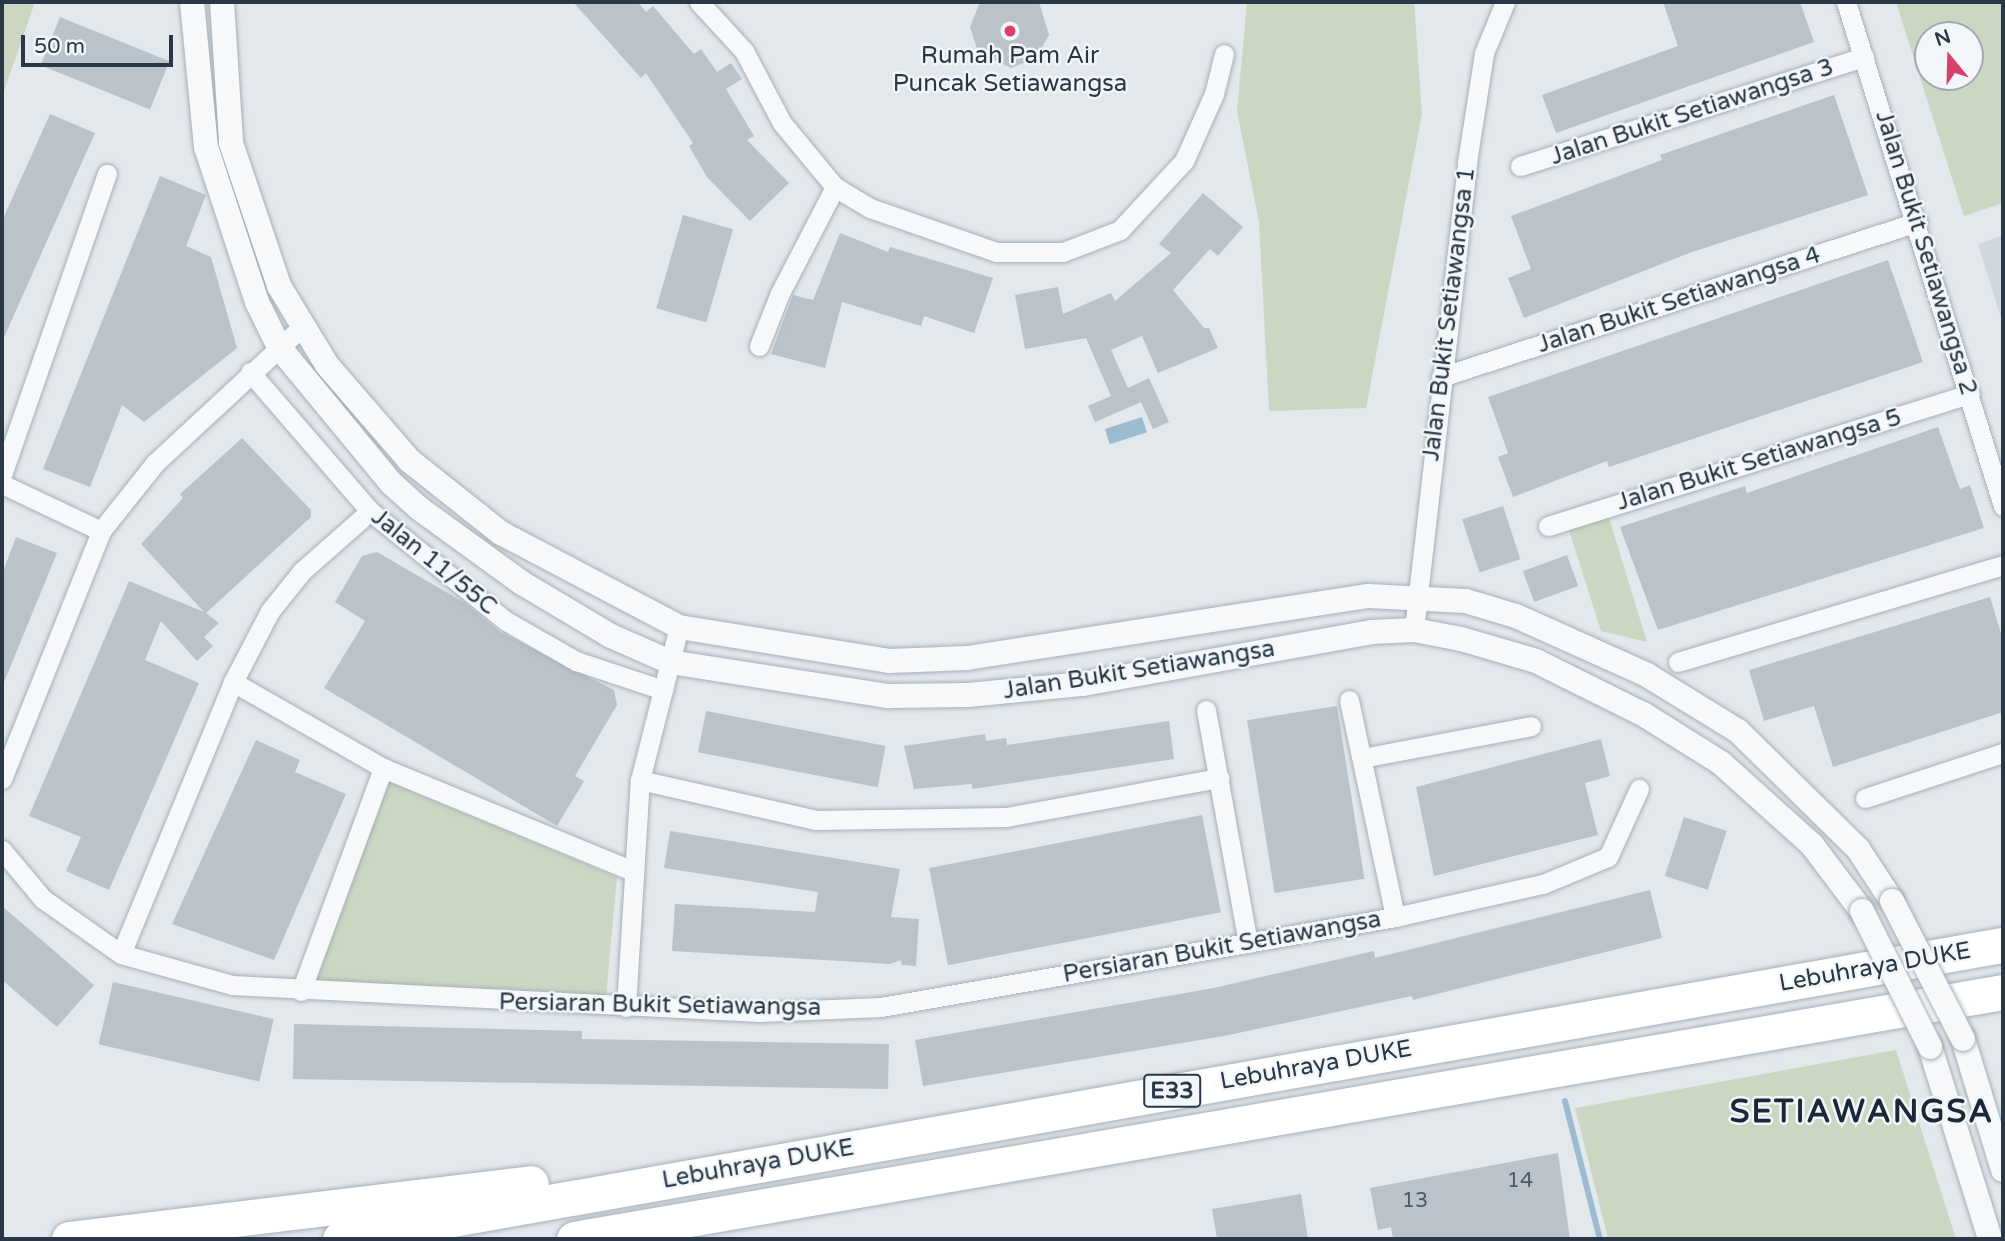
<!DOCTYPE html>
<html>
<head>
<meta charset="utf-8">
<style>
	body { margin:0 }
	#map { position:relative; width:2005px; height:1241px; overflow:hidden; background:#e3e8ec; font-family:"Varela Round",sans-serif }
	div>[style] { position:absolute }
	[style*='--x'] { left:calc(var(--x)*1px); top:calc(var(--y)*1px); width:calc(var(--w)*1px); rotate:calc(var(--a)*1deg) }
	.built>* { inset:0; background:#d1d7de }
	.green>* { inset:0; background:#cbd7c3 }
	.water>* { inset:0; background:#9cbbce; transform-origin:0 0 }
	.stream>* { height:6px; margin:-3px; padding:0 3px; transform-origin:3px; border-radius:3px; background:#9cbbce }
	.building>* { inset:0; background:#bac2ca; transform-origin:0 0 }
	.roads { filter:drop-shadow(0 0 2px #a7afb7) drop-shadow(0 0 2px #a7afb7) }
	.minor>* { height:19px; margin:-9.5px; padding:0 9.5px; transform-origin:9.5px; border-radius:9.5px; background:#f6f8fa }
	.tertiary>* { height:24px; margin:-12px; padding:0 12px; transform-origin:12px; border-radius:12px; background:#f6f8fa }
	.motorway>* { height:35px; margin:-17.5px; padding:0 17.5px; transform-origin:17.5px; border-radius:17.5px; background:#fff }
	.bridges { filter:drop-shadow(0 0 2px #a7afb7) drop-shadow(0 0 2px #a7afb7) }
	.tertiary-bridge>* { height:24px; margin:-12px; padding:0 12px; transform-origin:12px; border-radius:12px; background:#f6f8fa }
	.dots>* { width:19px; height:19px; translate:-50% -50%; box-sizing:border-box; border:4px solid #f3f6f9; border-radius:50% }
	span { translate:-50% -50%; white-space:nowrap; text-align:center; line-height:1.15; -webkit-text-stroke:5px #f3f6f9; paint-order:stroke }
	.number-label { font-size:21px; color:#4d5a67 }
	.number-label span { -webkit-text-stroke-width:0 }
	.shield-label span { padding:2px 5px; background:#f3f6f9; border:2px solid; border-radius:5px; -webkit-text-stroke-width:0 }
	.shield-label { font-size:23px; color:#293746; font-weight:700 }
	.poi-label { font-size:24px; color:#293746 }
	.street-label { font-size:24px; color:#293746 }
	.district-label { font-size:32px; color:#1b2837; font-weight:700; letter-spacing:2px }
	.frame { position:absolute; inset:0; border:4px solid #293746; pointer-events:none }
	.north { position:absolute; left:1914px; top:21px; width:70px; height:70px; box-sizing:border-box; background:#f3f6f9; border:2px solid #a2aab1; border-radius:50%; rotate:341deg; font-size:19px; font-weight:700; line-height:28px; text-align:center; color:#293746 }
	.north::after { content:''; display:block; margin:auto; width:24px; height:32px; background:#d9406a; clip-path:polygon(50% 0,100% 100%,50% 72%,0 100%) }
	.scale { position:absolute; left:21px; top:35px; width:152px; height:32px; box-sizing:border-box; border:4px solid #293746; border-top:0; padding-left:9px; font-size:21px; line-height:24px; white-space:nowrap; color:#293746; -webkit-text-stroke:5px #f3f6f9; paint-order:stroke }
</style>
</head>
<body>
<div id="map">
	<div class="built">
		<i style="clip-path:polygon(2003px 235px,2003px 325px,1978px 244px)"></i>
	</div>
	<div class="green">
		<i style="clip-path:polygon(2px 2px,35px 2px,2px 97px)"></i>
		<i style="clip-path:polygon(1247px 2px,1414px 2px,1422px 114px,1366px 408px,1269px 411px,1259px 222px,1237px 111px)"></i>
		<i style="clip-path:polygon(evenodd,1896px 2px,2003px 2px,2003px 203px,1964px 216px,1896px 2px,1970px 35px,1970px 77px,1928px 77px,1928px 35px,1970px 35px)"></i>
		<i style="clip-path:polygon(1606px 508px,1647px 642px,1601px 631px,1566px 521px)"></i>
		<i style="clip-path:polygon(387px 781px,617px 877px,606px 996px,314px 982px)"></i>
		<i style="clip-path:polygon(1896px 1050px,1956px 1239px,1608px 1239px,1575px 1108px)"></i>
	</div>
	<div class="water">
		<i style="left:1142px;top:417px;width:16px;height:39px;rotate:72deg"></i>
	</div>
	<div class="stream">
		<i style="--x:1565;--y:1101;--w:142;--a:75.8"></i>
	</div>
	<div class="building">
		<i style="clip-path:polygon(573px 2px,638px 2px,646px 12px,653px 6px,694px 54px,701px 49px,717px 72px,731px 63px,742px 79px,726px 89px,754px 136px,747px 140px,789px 183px,750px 221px,707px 177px,689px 146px,693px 143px,646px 73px,641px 78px)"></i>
		<i style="clip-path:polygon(980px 2px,1039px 2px,1049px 35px,1036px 58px,1011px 68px,978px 52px,970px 27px)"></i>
		<i style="clip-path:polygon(1663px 2px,1800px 2px,1814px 42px,1556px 133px,1542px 95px,1678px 46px)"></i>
		<i style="left:60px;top:17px;width:118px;height:52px;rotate:22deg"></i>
		<i style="clip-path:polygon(1834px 95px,1868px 195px,1692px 252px,1524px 318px,1508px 278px,1531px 269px,1511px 216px,1662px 160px,1660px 155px)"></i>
		<i style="clip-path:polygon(50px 114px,95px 133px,2px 342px,2px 221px)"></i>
		<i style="clip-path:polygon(160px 176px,206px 195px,186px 246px,211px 257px,237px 348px,144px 422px,122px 405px,90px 487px,43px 469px)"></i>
		<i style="clip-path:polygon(1203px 193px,1243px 227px,1218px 256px,1210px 249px,1173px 290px,1204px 328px,1209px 328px,1218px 348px,1158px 373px,1142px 336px,1111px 350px,1128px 388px,1149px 378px,1169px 422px,1153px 429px,1141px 402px,1095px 422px,1088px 406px,1111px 396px,1086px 338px,1025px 349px,1015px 295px,1058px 287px,1063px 314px,1111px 293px,1115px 301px,1171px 253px,1159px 244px)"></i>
		<i style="left:683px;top:215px;width:52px;height:97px;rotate:16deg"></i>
		<i style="clip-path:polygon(840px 233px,888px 252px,890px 247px,993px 278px,974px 333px,924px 316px,921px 326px,842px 302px,825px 368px,771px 354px,793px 295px,813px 300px)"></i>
		<i style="clip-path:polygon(1888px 260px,1923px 362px,1609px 467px,1607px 461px,1513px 497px,1498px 457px,1508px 453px,1488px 397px)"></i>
		<i style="clip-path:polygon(1938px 427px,1960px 489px,1970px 485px,1984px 528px,1658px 630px,1620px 527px,1745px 486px,1747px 493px)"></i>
		<i style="clip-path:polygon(242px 438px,311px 510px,311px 517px,206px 613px,219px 623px,204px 637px,213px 646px,197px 661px,161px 621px,145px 660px,199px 683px,109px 890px,66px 871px,81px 837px,29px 816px,129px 581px,204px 612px,141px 544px,183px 498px,180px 494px)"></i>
		<i style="left:1503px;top:506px;width:56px;height:43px;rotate:72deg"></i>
		<i style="clip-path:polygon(16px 537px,57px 553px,2px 687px,2px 574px)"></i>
		<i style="clip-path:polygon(377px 552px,465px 603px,500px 632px,614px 690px,617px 705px,575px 776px,584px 781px,557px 826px,324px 688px,365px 621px,335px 602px,362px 556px)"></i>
		<i style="left:1567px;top:555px;width:33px;height:47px;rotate:70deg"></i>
		<i style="clip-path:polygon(1990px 597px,2003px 640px,2003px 712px,1833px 767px,1814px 706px,1764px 721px,1749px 670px)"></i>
		<i style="left:1337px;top:706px;width:175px;height:91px;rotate:81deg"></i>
		<i style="left:706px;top:711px;width:183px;height:42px;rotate:11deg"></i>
		<i style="clip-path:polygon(1169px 721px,1174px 759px,972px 789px,972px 784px,914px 789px,904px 746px,985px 734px,986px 741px,1006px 738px,1007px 745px)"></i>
		<i style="clip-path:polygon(1601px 739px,1610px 776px,1585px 783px,1598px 835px,1434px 876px,1416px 787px)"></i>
		<i style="clip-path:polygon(256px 740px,300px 760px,295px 772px,346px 794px,274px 960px,172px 924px)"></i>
		<i style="left:1202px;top:815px;width:99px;height:278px;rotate:79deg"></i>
		<i style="left:1684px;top:817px;width:45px;height:62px;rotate:18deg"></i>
		<i style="clip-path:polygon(670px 831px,900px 869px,891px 917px,919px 919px,916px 966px,902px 965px,901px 960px,890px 964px,672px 951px,675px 904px,815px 912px,818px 892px,664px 868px)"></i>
		<i style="clip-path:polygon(1650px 890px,1662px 938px,1413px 1000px,1412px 996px,1224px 1036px,923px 1086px,915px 1040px,1214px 988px,1374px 951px,1375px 958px)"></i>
		<i style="clip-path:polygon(2px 906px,94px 985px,57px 1027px,2px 980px)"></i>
		<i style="left:113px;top:982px;width:165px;height:64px;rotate:13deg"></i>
		<i style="clip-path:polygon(294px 1024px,582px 1031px,582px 1039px,889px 1044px,888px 1089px,293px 1079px)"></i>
		<i style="clip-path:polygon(1558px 1153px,1570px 1239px,1393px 1239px,1391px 1227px,1378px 1230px,1370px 1188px)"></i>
		<i style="clip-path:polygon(1301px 1194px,1308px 1239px,1217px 1239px,1212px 1209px)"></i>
	</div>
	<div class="roads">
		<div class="minor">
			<i style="--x:699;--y:2;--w:67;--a:47.4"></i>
			<i style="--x:744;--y:51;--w:81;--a:62.2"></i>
			<i style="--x:782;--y:123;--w:83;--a:50.4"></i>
			<i style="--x:835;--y:187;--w:41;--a:31"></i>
			<i style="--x:870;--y:208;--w:133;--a:19.2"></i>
			<i style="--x:996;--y:252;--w:67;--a:0"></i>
			<i style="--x:1063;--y:252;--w:61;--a:-21.1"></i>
			<i style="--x:1120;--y:230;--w:94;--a:-47.2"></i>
			<i style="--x:1184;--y:161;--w:73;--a:-65.9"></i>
			<i style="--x:1214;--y:94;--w:41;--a:-76"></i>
			<i style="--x:1846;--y:2;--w:528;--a:72.7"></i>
			<i style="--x:1520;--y:166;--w:361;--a:-17.6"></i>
			<i style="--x:759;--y:346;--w:57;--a:-68.4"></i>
			<i style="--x:780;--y:293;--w:119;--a:-62.6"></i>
			<i style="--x:250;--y:372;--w:184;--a:49.2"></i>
			<i style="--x:370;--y:511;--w:175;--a:39"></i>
			<i style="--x:506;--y:621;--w:81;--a:29.7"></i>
			<i style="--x:576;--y:661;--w:92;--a:18.4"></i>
			<i style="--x:1441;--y:377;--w:501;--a:-18.04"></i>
			<i style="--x:2;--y:475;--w:319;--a:-70.8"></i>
			<i style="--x:2;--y:484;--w:110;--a:25.4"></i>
			<i style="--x:1548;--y:526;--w:442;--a:-17.4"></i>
			<i style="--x:1414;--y:630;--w:471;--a:-83.5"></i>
			<i style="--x:1467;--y:162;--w:110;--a:-81.1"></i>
			<i style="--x:1484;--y:53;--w:55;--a:-67.6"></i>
			<i style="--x:1678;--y:662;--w:339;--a:-16.6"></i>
			<i style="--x:233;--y:682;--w:173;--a:29.8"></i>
			<i style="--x:383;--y:768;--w:267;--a:22.4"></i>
			<i style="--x:1349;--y:700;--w:222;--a:78"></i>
			<i style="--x:1206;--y:710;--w:237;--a:79.8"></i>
			<i style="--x:1362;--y:758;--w:172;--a:-10.7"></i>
			<i style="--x:2;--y:779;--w:267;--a:-68.2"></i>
			<i style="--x:101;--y:531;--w:87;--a:-51.5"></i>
			<i style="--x:155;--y:463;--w:199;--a:-42.8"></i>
			<i style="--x:640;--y:780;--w:180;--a:12.8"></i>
			<i style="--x:816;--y:820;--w:190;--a:-0.9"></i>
			<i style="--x:1006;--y:817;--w:217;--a:-10.4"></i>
			<i style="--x:1865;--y:798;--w:145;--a:-18.1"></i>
			<i style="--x:2;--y:850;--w:64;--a:50.1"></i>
			<i style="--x:43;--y:899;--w:95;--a:35.2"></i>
			<i style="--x:121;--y:954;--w:115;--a:15.6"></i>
			<i style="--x:232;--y:985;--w:528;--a:2.93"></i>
			<i style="--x:759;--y:1012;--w:122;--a:-2.3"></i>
			<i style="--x:881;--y:1007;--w:522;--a:-9.93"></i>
			<i style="--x:1395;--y:917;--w:152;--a:-12.6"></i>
			<i style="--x:1543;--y:884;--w:70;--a:-22.6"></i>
			<i style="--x:1608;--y:857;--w:75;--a:-65.5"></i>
			<i style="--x:121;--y:954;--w:294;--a:-67.6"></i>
			<i style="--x:233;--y:682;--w:80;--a:-62.5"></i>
			<i style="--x:270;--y:611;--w:51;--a:-51.3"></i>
			<i style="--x:302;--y:571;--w:91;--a:-41.4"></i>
			<i style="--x:301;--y:991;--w:238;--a:-69.8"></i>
			<i style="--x:626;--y:1007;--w:227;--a:-86.5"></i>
			<i style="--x:640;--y:780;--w:158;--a:-75.7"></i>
		</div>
		<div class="tertiary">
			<i style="--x:192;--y:2;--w:146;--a:84.5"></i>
			<i style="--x:206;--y:147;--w:163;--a:71.8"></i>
			<i style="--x:257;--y:302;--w:50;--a:63.9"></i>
			<i style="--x:279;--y:347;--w:176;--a:50.5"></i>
			<i style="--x:391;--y:483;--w:39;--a:42"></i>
			<i style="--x:420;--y:509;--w:126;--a:36"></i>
			<i style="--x:522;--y:583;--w:104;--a:30.8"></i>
			<i style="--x:611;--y:636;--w:64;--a:23.8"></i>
			<i style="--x:670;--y:662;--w:221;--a:8.9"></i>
			<i style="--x:888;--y:696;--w:80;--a:-0.7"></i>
			<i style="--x:968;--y:695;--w:116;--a:-5.5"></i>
			<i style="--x:1083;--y:684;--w:293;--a:-10.2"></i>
			<i style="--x:1371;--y:632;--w:43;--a:-2.7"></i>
			<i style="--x:1414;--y:630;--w:48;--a:10.8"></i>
			<i style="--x:1461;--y:639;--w:78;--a:16.3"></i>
			<i style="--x:1536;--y:661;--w:119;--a:26.4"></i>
			<i style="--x:1643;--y:714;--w:92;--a:32.1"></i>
			<i style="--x:1721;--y:763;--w:122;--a:42"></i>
			<i style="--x:1812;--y:845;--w:83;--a:52.9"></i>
			<i style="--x:222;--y:2;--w:141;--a:86.3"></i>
			<i style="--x:231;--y:143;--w:151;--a:71.4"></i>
			<i style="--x:279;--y:286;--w:92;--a:58.7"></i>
			<i style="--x:327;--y:365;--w:127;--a:49.2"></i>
			<i style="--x:410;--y:461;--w:116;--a:38.4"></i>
			<i style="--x:501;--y:533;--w:201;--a:27.8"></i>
			<i style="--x:679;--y:627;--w:214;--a:9.2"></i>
			<i style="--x:890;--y:661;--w:77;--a:-2.2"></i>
			<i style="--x:967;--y:658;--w:406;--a:-8.8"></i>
			<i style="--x:1368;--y:596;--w:98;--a:2.9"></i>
			<i style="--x:1466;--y:601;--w:52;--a:16.7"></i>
			<i style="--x:1516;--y:616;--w:144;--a:24.2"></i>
			<i style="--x:1647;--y:675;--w:107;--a:31.6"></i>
			<i style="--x:1738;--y:731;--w:168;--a:44.5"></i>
			<i style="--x:1858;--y:849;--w:62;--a:56.8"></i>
			<i style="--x:1963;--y:1039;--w:137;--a:73"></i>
			<i style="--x:1930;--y:1047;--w:201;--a:72.6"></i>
		</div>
		<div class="motorway">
			<i style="--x:69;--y:1239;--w:465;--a:-6.9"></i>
			<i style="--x:340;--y:1239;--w:1689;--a:-10.03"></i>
			<i style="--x:574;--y:1239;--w:1450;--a:-9.81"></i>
		</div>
	</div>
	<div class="bridges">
		<div class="tertiary-bridge">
			<i style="--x:1892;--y:901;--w:155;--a:62.8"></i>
			<i style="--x:1862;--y:911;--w:152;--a:63.4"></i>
		</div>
	</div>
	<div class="dots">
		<i style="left:1010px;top:31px;background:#d9406a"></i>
	</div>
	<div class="number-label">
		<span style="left:1520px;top:1181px">14</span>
		<span style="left:1415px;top:1201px">13</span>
	</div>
	<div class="shield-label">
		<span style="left:1172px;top:1091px">E33</span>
	</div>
	<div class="poi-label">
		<span style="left:1010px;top:70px">Rumah Pam Air<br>Puncak Setiawangsa</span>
	</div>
	<div class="street-label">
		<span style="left:1692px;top:112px;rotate:-18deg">Jalan Bukit Setiawangsa 3</span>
		<span style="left:1926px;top:253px;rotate:73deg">Jalan Bukit Setiawangsa 2</span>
		<span style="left:1679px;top:300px;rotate:-18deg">Jalan Bukit Setiawangsa 4</span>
		<span style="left:1449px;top:314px;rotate:-83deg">Jalan Bukit Setiawangsa 1</span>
		<span style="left:1759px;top:460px;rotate:-17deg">Jalan Bukit Setiawangsa 5</span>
		<span style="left:434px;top:562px;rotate:39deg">Jalan 11/55C</span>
		<span style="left:1139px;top:670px;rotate:-9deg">Jalan Bukit Setiawangsa</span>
		<span style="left:1222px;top:947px;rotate:-10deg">Persiaran Bukit Setiawangsa</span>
		<span style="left:1875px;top:967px;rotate:-10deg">Lebuhraya DUKE</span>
		<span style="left:660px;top:1005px;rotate:1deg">Persiaran Bukit Setiawangsa</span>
		<span style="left:1316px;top:1065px;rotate:-10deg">Lebuhraya DUKE</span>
		<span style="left:758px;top:1164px;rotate:-10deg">Lebuhraya DUKE</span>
	</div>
	<div class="district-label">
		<span style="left:1862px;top:1112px">SETIAWANGSA</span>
	</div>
	<div class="frame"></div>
	<div class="north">N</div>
	<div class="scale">50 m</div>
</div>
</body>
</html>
